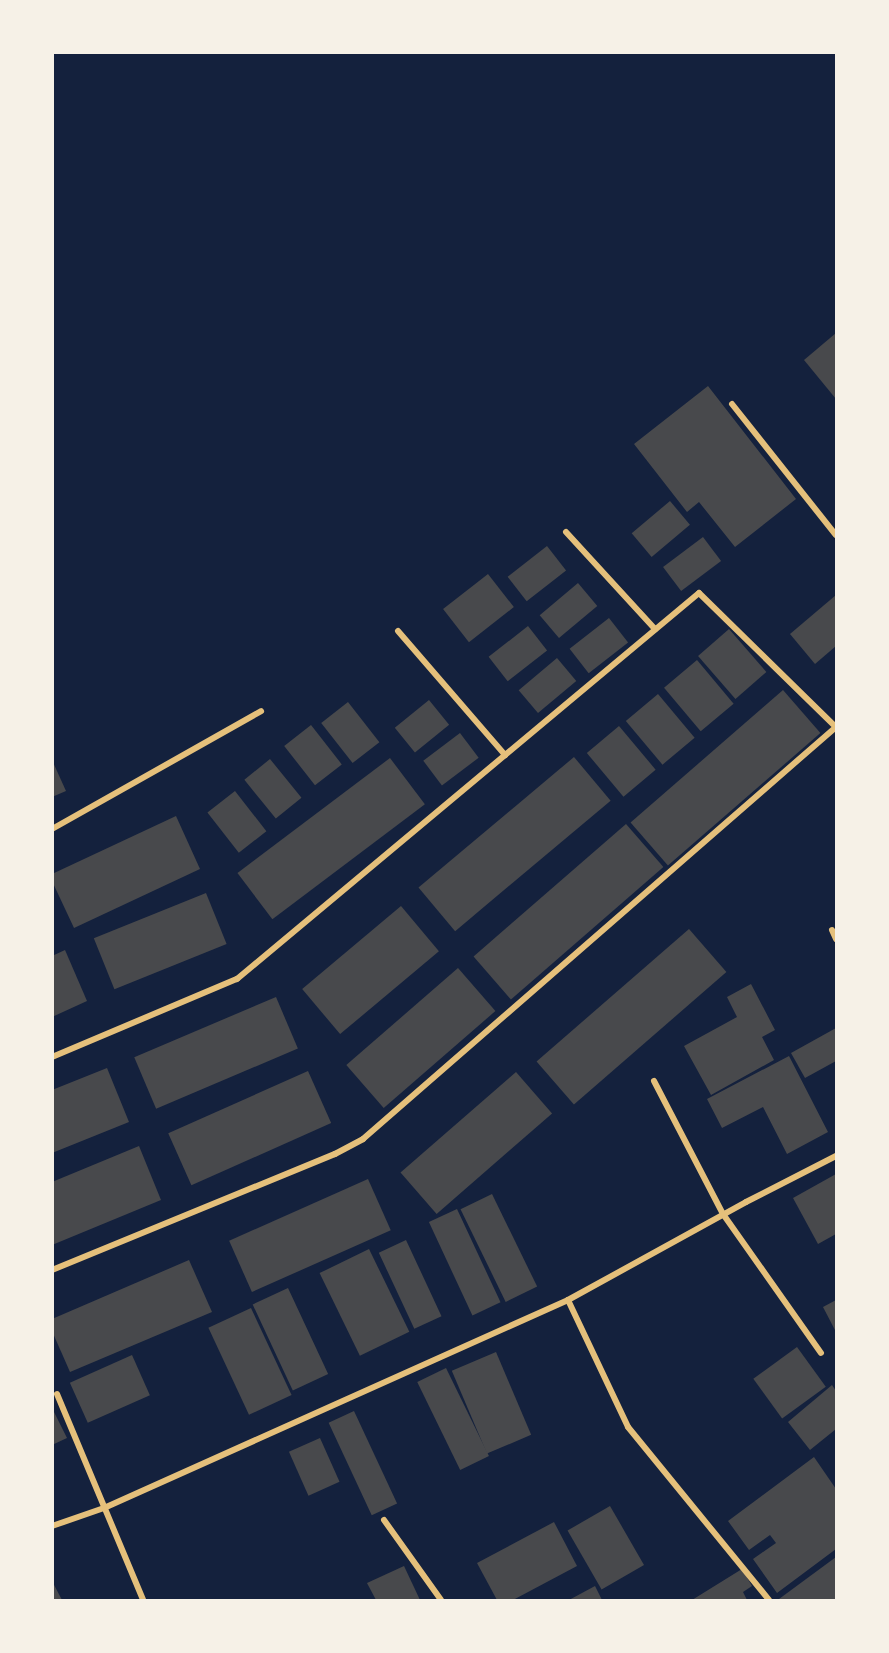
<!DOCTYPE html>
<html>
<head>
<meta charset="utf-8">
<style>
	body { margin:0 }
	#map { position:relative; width:889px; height:1653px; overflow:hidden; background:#14213d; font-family:"Crimson Pro",serif }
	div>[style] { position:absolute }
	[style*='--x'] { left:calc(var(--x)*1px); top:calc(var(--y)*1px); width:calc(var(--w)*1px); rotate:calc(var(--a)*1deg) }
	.building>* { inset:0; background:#48494c; transform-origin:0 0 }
	.minor>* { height:6px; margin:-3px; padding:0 3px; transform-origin:3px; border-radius:3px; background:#e5c07b }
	span { translate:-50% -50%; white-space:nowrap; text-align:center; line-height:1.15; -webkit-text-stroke:4.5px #f6f1e7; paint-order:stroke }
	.frame { position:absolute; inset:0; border:54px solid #f6f1e7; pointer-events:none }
</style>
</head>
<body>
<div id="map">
	<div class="building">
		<i style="clip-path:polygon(836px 333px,836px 399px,804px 360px)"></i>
		<i style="clip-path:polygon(708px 386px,796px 499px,735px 547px,699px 502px,687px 512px,634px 444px)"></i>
		<i style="left:670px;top:501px;width:31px;height:50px;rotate:50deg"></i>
		<i style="left:703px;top:537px;width:30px;height:50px;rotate:53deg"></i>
		<i style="left:547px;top:546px;width:31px;height:50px;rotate:52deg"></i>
		<i style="left:488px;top:574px;width:42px;height:57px;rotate:52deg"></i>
		<i style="left:578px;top:583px;width:30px;height:50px;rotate:50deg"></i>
		<i style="clip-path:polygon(836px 595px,836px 646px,815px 664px,790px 634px)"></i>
		<i style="left:609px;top:618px;width:31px;height:50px;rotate:52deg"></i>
		<i style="left:528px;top:626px;width:31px;height:50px;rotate:52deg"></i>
		<i style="left:729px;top:629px;width:57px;height:41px;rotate:49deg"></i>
		<i style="left:557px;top:658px;width:30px;height:50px;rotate:50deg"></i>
		<i style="left:697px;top:660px;width:57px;height:43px;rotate:50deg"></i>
		<i style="left:783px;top:690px;width:57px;height:202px;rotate:49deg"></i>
		<i style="left:658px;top:694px;width:57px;height:42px;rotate:50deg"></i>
		<i style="left:429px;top:700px;width:32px;height:44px;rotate:51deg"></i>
		<i style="left:348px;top:702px;width:51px;height:34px;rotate:52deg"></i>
		<i style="left:311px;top:725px;width:50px;height:34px;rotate:52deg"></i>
		<i style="left:619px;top:726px;width:57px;height:42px;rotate:50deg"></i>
		<i style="left:460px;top:733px;width:31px;height:46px;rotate:53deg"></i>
		<i style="left:574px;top:757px;width:57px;height:203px;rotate:50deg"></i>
		<i style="left:390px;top:758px;width:58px;height:191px;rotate:53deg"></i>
		<i style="left:270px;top:759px;width:50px;height:33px;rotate:51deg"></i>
		<i style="clip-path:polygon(52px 760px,66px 791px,52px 797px)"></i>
		<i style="left:235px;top:791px;width:51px;height:35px;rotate:52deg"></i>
		<i style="clip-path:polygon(176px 816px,200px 869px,74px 928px,52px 881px,52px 874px)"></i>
		<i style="left:626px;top:824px;width:57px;height:202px;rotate:49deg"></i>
		<i style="left:206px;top:893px;width:55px;height:121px;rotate:68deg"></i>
		<i style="left:401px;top:906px;width:59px;height:129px;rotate:50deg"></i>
		<i style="left:689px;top:929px;width:57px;height:202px;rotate:49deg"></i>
		<i style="clip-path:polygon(65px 950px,87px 1001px,52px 1017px,52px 956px)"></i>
		<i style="left:458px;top:968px;width:57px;height:148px;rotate:49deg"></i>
		<i style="clip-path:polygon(751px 984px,775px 1030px,762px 1037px,774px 1060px,711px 1095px,684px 1046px,737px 1017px,727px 997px)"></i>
		<i style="left:276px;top:997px;width:56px;height:154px;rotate:67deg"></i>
		<i style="clip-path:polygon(836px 1028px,836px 1061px,805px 1078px,791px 1053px)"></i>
		<i style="clip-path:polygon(789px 1056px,828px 1132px,787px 1154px,763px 1107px,722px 1128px,707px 1099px)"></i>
		<i style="clip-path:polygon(107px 1068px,129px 1122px,52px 1153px,52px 1090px)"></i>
		<i style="left:308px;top:1071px;width:57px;height:153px;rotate:66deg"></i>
		<i style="left:516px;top:1072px;width:55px;height:153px;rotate:49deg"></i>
		<i style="clip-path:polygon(139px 1146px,161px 1200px,52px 1245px,52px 1182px)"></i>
		<i style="clip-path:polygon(836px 1174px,836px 1234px,818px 1244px,793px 1198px)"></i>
		<i style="left:368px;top:1179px;width:56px;height:152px;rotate:66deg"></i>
		<i style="left:492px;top:1194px;width:103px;height:35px;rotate:64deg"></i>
		<i style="left:457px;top:1209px;width:103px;height:31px;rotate:65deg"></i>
		<i style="left:406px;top:1240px;width:84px;height:30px;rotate:65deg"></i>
		<i style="left:369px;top:1249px;width:92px;height:55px;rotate:64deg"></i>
		<i style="clip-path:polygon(189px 1260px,212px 1312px,70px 1372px,52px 1331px,52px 1319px)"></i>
		<i style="left:288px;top:1288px;width:95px;height:39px;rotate:65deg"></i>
		<i style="clip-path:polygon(836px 1300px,836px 1332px,823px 1307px)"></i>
		<i style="left:251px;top:1308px;width:96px;height:47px;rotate:65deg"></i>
		<i style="left:797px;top:1347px;width:49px;height:54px;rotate:54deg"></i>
		<i style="left:496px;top:1352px;width:90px;height:48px;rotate:67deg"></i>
		<i style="left:132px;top:1355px;width:44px;height:68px;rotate:66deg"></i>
		<i style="left:446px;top:1368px;width:98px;height:32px;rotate:64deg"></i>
		<i style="clip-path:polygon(832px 1385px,836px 1391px,836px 1429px,810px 1450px,788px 1422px)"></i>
		<i style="clip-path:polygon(52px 1408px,67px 1438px,52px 1445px)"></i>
		<i style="left:354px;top:1411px;width:102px;height:28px;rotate:65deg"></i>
		<i style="left:320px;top:1438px;width:48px;height:34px;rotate:66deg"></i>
		<i style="clip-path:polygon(814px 1457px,836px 1489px,836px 1549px,777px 1593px,753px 1559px,776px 1543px,770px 1535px,749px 1550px,728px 1521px)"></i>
		<i style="left:610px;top:1506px;width:68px;height:49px;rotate:60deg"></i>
		<i style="clip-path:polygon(554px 1522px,577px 1566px,513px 1600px,497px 1600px,477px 1563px)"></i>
		<i style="clip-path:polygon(836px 1557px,836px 1600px,780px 1600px,779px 1599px)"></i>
		<i style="clip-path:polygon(404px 1566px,420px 1600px,376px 1600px,367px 1583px)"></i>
		<i style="clip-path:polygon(742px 1569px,752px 1586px,743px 1592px,747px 1600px,692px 1600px)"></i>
		<i style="clip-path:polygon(52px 1581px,62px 1600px,52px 1600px)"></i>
		<i style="clip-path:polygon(595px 1586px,602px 1600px,569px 1600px)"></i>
	</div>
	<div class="minor">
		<i style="--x:732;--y:404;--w:167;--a:51.6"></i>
		<i style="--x:566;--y:532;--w:132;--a:47.5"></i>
		<i style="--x:398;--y:631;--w:164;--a:49.2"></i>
		<i style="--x:52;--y:829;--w:240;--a:-29.4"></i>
		<i style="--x:832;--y:930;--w:10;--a:66"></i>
		<i style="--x:52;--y:1057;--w:201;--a:-22.9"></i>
		<i style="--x:237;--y:979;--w:602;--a:-39.88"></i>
		<i style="--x:699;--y:593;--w:192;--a:44.4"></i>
		<i style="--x:654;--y:1081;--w:150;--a:62.6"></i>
		<i style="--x:723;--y:1214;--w:170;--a:54.8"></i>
		<i style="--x:52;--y:1270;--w:306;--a:-22.3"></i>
		<i style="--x:335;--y:1154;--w:32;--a:-28"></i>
		<i style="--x:363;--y:1139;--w:627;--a:-41.06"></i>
		<i style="--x:568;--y:1300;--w:140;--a:64.7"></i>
		<i style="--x:628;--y:1427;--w:223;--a:50.8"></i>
		<i style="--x:57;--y:1394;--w:223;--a:67.3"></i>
		<i style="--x:384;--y:1520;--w:98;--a:54.5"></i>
		<i style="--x:52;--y:1526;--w:55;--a:-19.1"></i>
		<i style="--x:104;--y:1508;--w:508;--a:-24.15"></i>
		<i style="--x:568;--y:1300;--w:203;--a:-28.8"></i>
		<i style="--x:746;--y:1202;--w:101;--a:-27.1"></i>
	</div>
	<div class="frame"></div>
</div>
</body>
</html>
